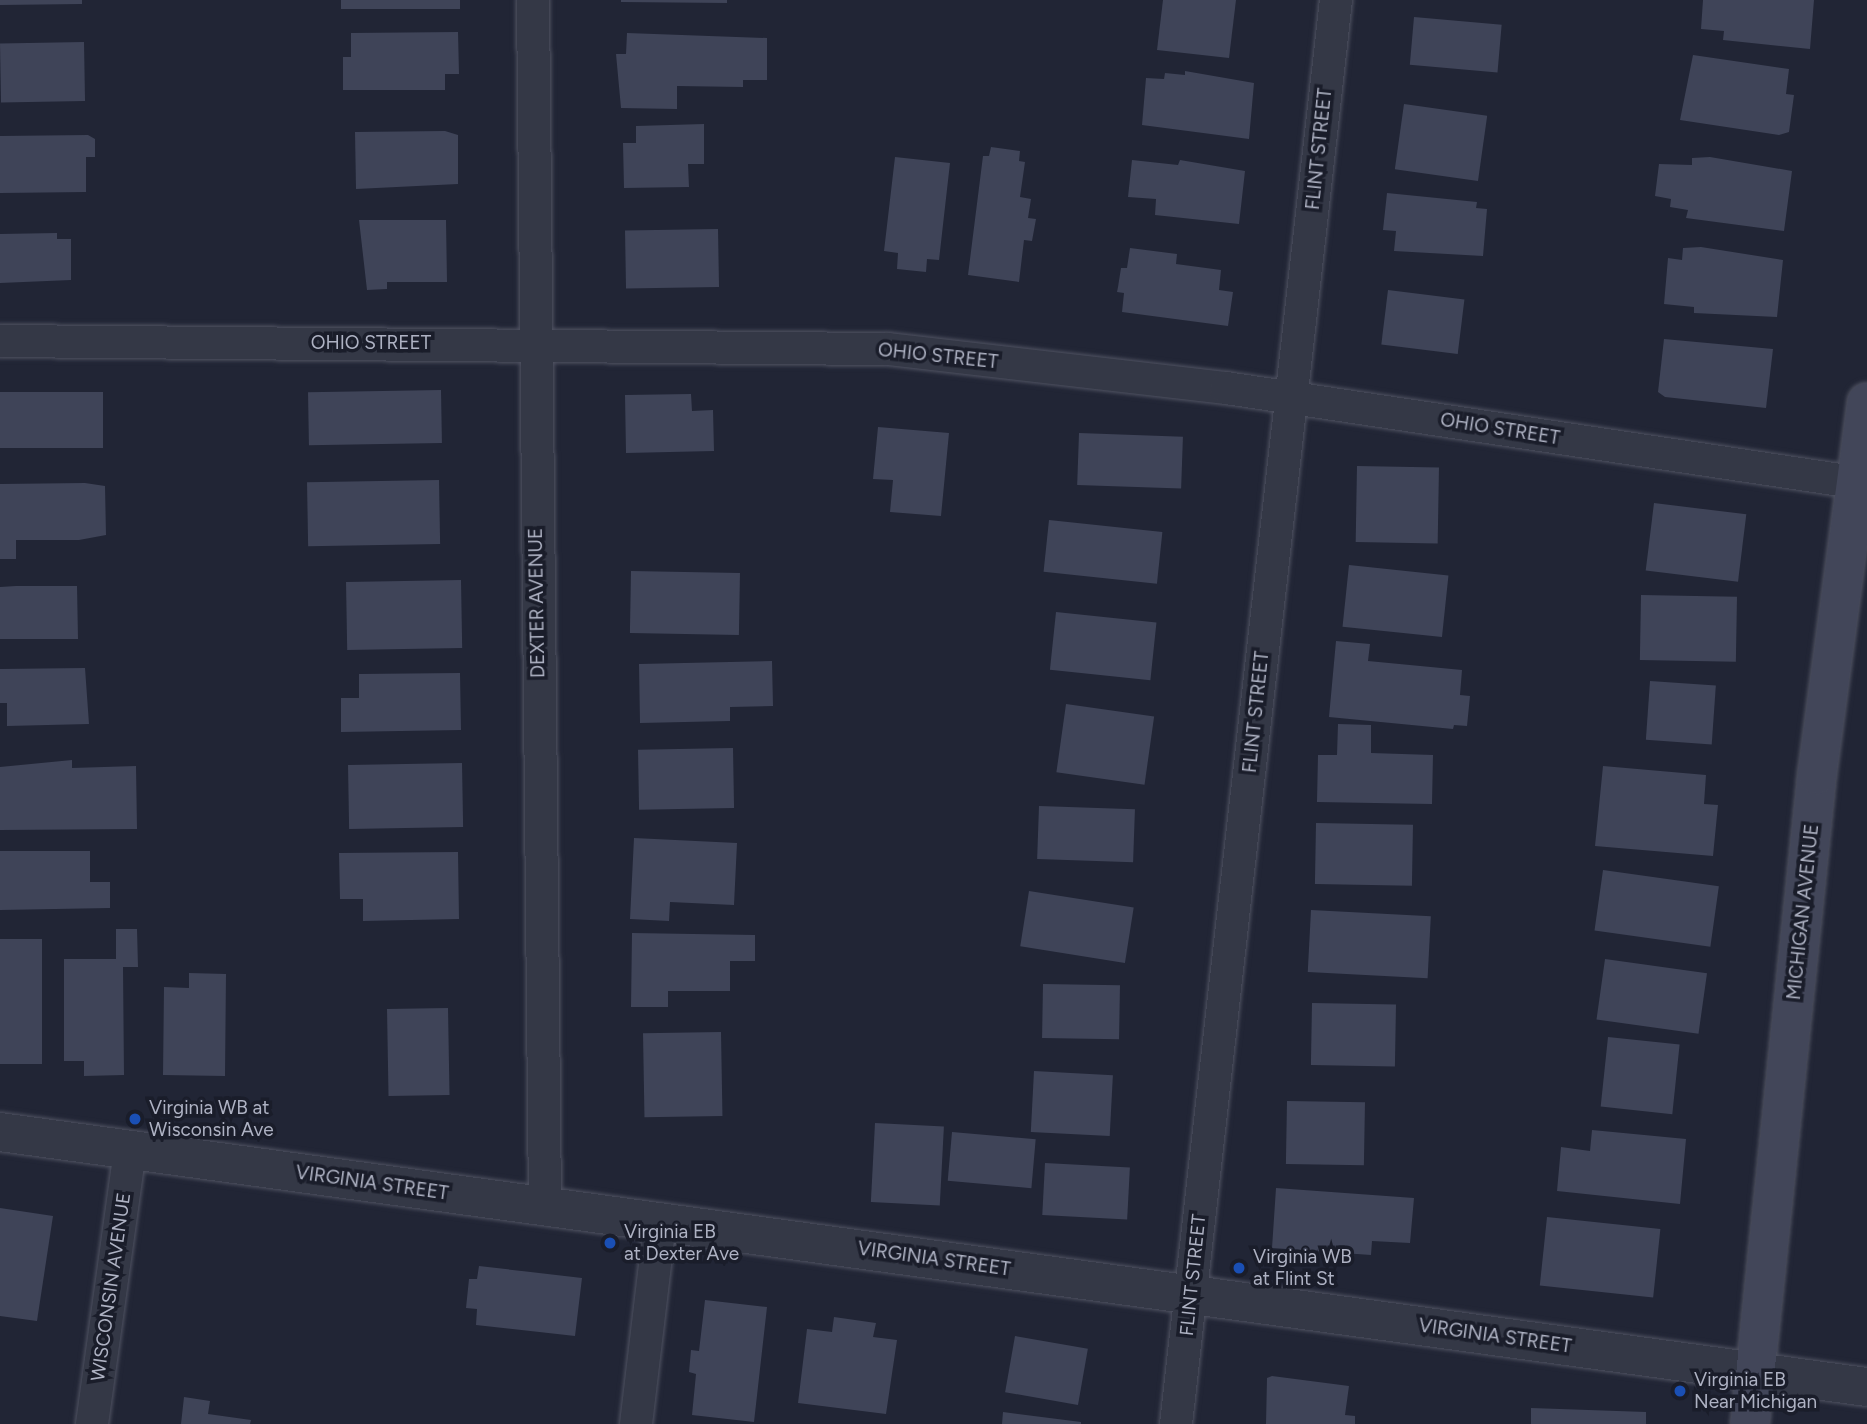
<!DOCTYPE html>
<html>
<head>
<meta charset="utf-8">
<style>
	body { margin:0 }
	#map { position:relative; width:1867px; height:1424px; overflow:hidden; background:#212535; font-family:Figtree,sans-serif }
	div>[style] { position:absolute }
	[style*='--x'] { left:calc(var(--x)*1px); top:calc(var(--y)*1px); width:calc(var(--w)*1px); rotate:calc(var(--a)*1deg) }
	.building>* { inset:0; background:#3f4458; transform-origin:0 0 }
	.roads { filter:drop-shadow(0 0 2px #4f5261) drop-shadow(0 0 2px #4f5261) }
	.minor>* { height:32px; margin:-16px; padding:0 16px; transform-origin:16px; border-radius:16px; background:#343846 }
	.tertiary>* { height:38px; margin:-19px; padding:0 19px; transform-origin:19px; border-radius:19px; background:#343846 }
	.secondary>* { height:38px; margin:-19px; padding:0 19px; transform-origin:19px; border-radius:19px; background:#424659 }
	.dots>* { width:19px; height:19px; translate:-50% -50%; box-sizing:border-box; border:4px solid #1a1d2a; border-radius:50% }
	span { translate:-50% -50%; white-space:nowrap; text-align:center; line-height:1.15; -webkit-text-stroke:7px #1a1d2a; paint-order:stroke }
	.street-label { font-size:19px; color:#aeb2c3 }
	.poi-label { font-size:19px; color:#aeb2c3 }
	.left { translate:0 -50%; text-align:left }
</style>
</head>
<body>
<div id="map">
	<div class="building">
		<i style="clip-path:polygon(0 0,82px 0,82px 4px,0 5px)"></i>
		<i style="left:341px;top:0;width:119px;height:9px"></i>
		<i style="clip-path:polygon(621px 0,727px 0,727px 3px,621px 2px)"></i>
		<i style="clip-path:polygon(1163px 0,1236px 0,1229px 58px,1157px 50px)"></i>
		<i style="clip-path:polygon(1703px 0,1814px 0,1810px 49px,1723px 40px,1724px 31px,1701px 29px)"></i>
		<i style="left:1414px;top:17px;width:88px;height:48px;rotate:5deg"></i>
		<i style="clip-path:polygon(458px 32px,459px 74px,445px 74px,445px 90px,343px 90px,343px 57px,351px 57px,351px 33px)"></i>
		<i style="clip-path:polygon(627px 33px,767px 38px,767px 80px,743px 80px,743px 87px,677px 86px,677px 109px,621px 108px,616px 54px,626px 54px)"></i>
		<i style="left:84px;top:42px;width:59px;height:84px;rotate:89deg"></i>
		<i style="clip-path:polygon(1693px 55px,1789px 69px,1786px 94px,1794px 95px,1789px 132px,1779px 135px,1680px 120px)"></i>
		<i style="clip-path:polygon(1185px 71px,1254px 83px,1249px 139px,1142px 125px,1146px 78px,1164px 79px,1165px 73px,1185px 75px)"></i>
		<i style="left:1404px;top:104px;width:84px;height:66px;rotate:8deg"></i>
		<i style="clip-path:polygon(704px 124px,704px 164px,688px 164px,689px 187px,624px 188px,623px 143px,636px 143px,636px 126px)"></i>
		<i style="clip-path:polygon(445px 131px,458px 135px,458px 184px,356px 189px,355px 132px)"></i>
		<i style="clip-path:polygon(88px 135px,95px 139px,95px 157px,86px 157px,86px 192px,0 193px,0 136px)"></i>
		<i style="clip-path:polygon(991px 147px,1020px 151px,1019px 161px,1025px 162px,1020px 197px,1031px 199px,1028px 218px,1036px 219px,1032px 241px,1024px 240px,1019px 282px,968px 275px,983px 156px,989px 156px)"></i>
		<i style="clip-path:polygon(895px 157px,950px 163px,939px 260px,927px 259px,926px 272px,897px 269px,898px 253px,884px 251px)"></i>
		<i style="clip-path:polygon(1710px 157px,1792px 171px,1784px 231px,1686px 218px,1688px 210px,1670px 207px,1671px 199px,1655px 196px,1659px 164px,1692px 165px,1692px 158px)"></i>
		<i style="clip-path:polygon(1132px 160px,1178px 165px,1180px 160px,1245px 171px,1239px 224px,1155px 215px,1156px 199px,1128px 197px)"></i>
		<i style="clip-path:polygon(1387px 193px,1477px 202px,1476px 208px,1487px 209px,1483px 256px,1394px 251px,1396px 231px,1383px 230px)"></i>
		<i style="clip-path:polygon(359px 220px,446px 220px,447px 282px,387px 282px,387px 289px,367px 290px)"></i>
		<i style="left:718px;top:229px;width:58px;height:93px;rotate:89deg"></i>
		<i style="clip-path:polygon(57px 233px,57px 239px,71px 239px,71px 280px,0 283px,0 234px)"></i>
		<i style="clip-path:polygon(1701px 247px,1783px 260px,1777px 317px,1694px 313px,1694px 307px,1664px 304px,1668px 258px,1682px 260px,1683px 248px)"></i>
		<i style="clip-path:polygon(1130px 248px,1177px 254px,1176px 264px,1221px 270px,1219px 290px,1233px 292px,1228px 326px,1122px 312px,1124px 293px,1117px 292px,1118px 287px,1121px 268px,1127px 268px)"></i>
		<i style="left:1388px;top:290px;width:77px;height:55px;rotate:7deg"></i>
		<i style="clip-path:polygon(1664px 339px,1773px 349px,1766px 408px,1665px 397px,1658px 392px)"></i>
		<i style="left:441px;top:390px;width:53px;height:133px;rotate:89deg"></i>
		<i style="left:103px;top:392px;width:56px;height:103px;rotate:90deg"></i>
		<i style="clip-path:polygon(691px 394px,692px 411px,713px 410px,714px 451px,626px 453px,625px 395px)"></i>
		<i style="clip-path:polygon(878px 427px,949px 433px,941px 516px,890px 512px,893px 480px,873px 479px)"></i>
		<i style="left:1079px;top:433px;width:104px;height:52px;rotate:2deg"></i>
		<i style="left:1357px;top:466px;width:82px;height:76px;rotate:1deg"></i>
		<i style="left:439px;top:480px;width:64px;height:132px;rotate:89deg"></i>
		<i style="clip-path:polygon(85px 483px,105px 486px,106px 535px,79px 540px,16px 540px,16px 559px,0 559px,0 484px)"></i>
		<i style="left:1654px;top:503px;width:93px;height:68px;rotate:7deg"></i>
		<i style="left:1049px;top:520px;width:114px;height:52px;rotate:6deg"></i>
		<i style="left:1349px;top:565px;width:100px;height:62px;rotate:6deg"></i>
		<i style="left:631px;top:571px;width:109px;height:62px;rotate:1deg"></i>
		<i style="left:461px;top:580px;width:68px;height:115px;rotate:89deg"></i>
		<i style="clip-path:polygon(16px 586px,77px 586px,78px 639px,0 639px,0 587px)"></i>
		<i style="left:1641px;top:595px;width:96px;height:65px;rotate:1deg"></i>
		<i style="left:1056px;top:612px;width:101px;height:58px;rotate:6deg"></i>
		<i style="clip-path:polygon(1336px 641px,1370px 644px,1368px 661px,1462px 670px,1460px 695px,1470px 696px,1467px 726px,1454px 725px,1453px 729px,1329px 717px)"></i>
		<i style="clip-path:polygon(772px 661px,773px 706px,730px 707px,730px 721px,640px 723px,639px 664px)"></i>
		<i style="clip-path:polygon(85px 668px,89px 724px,7px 726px,7px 703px,0 703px,0 669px)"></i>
		<i style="clip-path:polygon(460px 673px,461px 730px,341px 732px,341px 698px,359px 698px,359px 674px)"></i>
		<i style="left:1650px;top:681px;width:66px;height:59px;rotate:4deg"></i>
		<i style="left:1066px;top:704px;width:89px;height:69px;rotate:8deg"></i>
		<i style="clip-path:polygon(1338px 724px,1371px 725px,1371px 753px,1433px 755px,1432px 804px,1317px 802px,1318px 755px,1337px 755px)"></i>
		<i style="left:733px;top:748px;width:60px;height:95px;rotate:89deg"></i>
		<i style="clip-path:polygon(72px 760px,72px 768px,136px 766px,137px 829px,0 830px,0 767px)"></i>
		<i style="left:462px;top:763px;width:64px;height:114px;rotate:89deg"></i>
		<i style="clip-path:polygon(1603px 766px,1706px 775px,1704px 804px,1718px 805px,1713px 856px,1595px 846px)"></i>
		<i style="left:1039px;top:806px;width:96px;height:53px;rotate:2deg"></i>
		<i style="left:1316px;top:823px;width:97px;height:61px;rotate:1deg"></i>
		<i style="clip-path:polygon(634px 838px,737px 843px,734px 905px,670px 902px,669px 921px,630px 919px)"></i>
		<i style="clip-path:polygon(0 851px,90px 851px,90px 882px,110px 882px,110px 908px,0 910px)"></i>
		<i style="clip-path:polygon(458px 852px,459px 919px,363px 921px,363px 899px,340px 899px,339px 853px)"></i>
		<i style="left:1603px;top:870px;width:117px;height:61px;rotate:8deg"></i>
		<i style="left:1029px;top:891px;width:106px;height:56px;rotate:9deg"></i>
		<i style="left:1311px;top:910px;width:120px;height:62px;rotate:3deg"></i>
		<i style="clip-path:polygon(116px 929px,137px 929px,138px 967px,123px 967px,124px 1075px,84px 1076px,84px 1061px,64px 1061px,64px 959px,116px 959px)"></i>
		<i style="clip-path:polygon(632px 933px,755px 935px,755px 961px,730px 961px,730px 991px,668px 991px,668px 1007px,631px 1007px)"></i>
		<i style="left:0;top:939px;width:42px;height:125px"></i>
		<i style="left:1605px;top:959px;width:103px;height:61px;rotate:8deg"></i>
		<i style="clip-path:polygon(189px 973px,226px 974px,225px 1076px,163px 1075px,164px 987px,189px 988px)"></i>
		<i style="left:1043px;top:984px;width:77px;height:54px;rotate:1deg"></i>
		<i style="left:1312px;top:1003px;width:84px;height:62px;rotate:1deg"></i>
		<i style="left:448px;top:1008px;width:87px;height:61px;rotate:89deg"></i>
		<i style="left:721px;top:1032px;width:84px;height:78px;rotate:89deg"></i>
		<i style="left:1608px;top:1037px;width:72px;height:70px;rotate:6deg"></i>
		<i style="left:1034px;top:1071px;width:79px;height:61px;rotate:3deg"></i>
		<i style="left:1287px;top:1101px;width:78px;height:63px;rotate:1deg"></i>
		<i style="left:875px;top:1123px;width:69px;height:79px;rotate:3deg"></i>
		<i style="clip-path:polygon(1592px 1130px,1686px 1139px,1680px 1204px,1557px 1191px,1561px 1147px,1590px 1151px)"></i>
		<i style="left:952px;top:1132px;width:84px;height:49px;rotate:5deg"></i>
		<i style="left:1045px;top:1163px;width:85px;height:52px;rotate:3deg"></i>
		<i style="clip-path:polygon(1276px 1188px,1414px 1198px,1410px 1243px,1372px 1241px,1371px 1255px,1272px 1248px)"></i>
		<i style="clip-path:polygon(0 1208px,53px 1216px,37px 1321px,0 1316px)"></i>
		<i style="left:1547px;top:1217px;width:114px;height:69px;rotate:6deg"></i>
		<i style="clip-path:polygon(479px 1266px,582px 1278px,575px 1336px,476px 1325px,477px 1309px,466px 1308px,469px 1279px,477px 1279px)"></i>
		<i style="clip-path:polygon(705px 1300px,767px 1307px,754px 1422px,692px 1415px,696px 1374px,689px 1372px,691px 1350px,699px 1351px)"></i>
		<i style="clip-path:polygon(834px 1317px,876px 1323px,873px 1337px,897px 1340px,886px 1414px,798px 1403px,807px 1329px,832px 1332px)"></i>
		<i style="left:1015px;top:1336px;width:74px;height:57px;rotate:10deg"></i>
		<i style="clip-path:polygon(1272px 1376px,1349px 1386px,1345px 1415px,1355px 1416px,1355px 1424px,1266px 1424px,1267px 1378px)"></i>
		<i style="clip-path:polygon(184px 1397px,210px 1401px,208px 1414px,251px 1420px,250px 1424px,181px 1424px)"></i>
		<i style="clip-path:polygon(1531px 1408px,1646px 1412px,1646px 1424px,1531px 1424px)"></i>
		<i style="clip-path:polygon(1003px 1412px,1081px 1422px,1081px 1424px,1002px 1424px)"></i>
	</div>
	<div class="roads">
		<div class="minor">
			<i style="--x:533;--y:0;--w:1206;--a:89.43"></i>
			<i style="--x:0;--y:341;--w:888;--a:0.52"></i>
			<i style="--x:888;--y:349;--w:340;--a:6.6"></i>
			<i style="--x:1226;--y:388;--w:648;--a:8.52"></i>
			<i style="--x:92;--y:1424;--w:277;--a:-82.1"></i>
			<i style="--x:636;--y:1424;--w:203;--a:-83.2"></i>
			<i style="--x:1176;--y:1424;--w:1433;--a:-83.59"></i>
		</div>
		<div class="tertiary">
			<i style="--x:0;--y:1132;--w:1884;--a:7.78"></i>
		</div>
		<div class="secondary">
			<i style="--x:1750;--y:1424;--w:652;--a:-84.11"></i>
			<i style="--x:1817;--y:775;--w:376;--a:-82.4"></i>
		</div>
	</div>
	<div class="dots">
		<i style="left:135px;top:1119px;background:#1a4fb4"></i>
		<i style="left:610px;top:1243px;background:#1a4fb4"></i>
		<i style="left:1239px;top:1268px;background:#1a4fb4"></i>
		<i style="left:1680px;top:1391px;background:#1a4fb4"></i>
	</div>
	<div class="street-label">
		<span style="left:1319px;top:149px;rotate:-84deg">FLINT STREET</span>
		<span style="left:371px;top:343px">OHIO STREET</span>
		<span style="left:938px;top:356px;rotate:6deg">OHIO STREET</span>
		<span style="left:1500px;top:429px;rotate:9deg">OHIO STREET</span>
		<span style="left:537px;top:603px;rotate:-91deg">DEXTER AVENUE</span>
		<span style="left:1256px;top:712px;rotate:-84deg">FLINT STREET</span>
		<span style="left:1803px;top:912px;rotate:-84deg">MICHIGAN AVENUE</span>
		<span style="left:372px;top:1183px;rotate:8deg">VIRGINIA STREET</span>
		<span style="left:934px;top:1259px;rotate:8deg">VIRGINIA STREET</span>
		<span style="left:1193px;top:1275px;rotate:-84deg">FLINT STREET</span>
		<span style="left:111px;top:1287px;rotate:-82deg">WISCONSIN AVENUE</span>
		<span style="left:1495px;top:1336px;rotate:8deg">VIRGINIA STREET</span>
	</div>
	<div class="poi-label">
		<span class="left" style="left:149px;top:1119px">Virginia WB at<br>Wisconsin Ave</span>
		<span class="left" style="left:624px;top:1243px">Virginia EB<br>at Dexter Ave</span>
		<span class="left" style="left:1253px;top:1268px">Virginia WB<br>at Flint St</span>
		<span class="left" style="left:1694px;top:1391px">Virginia EB<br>Near Michigan</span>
	</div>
</div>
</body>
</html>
